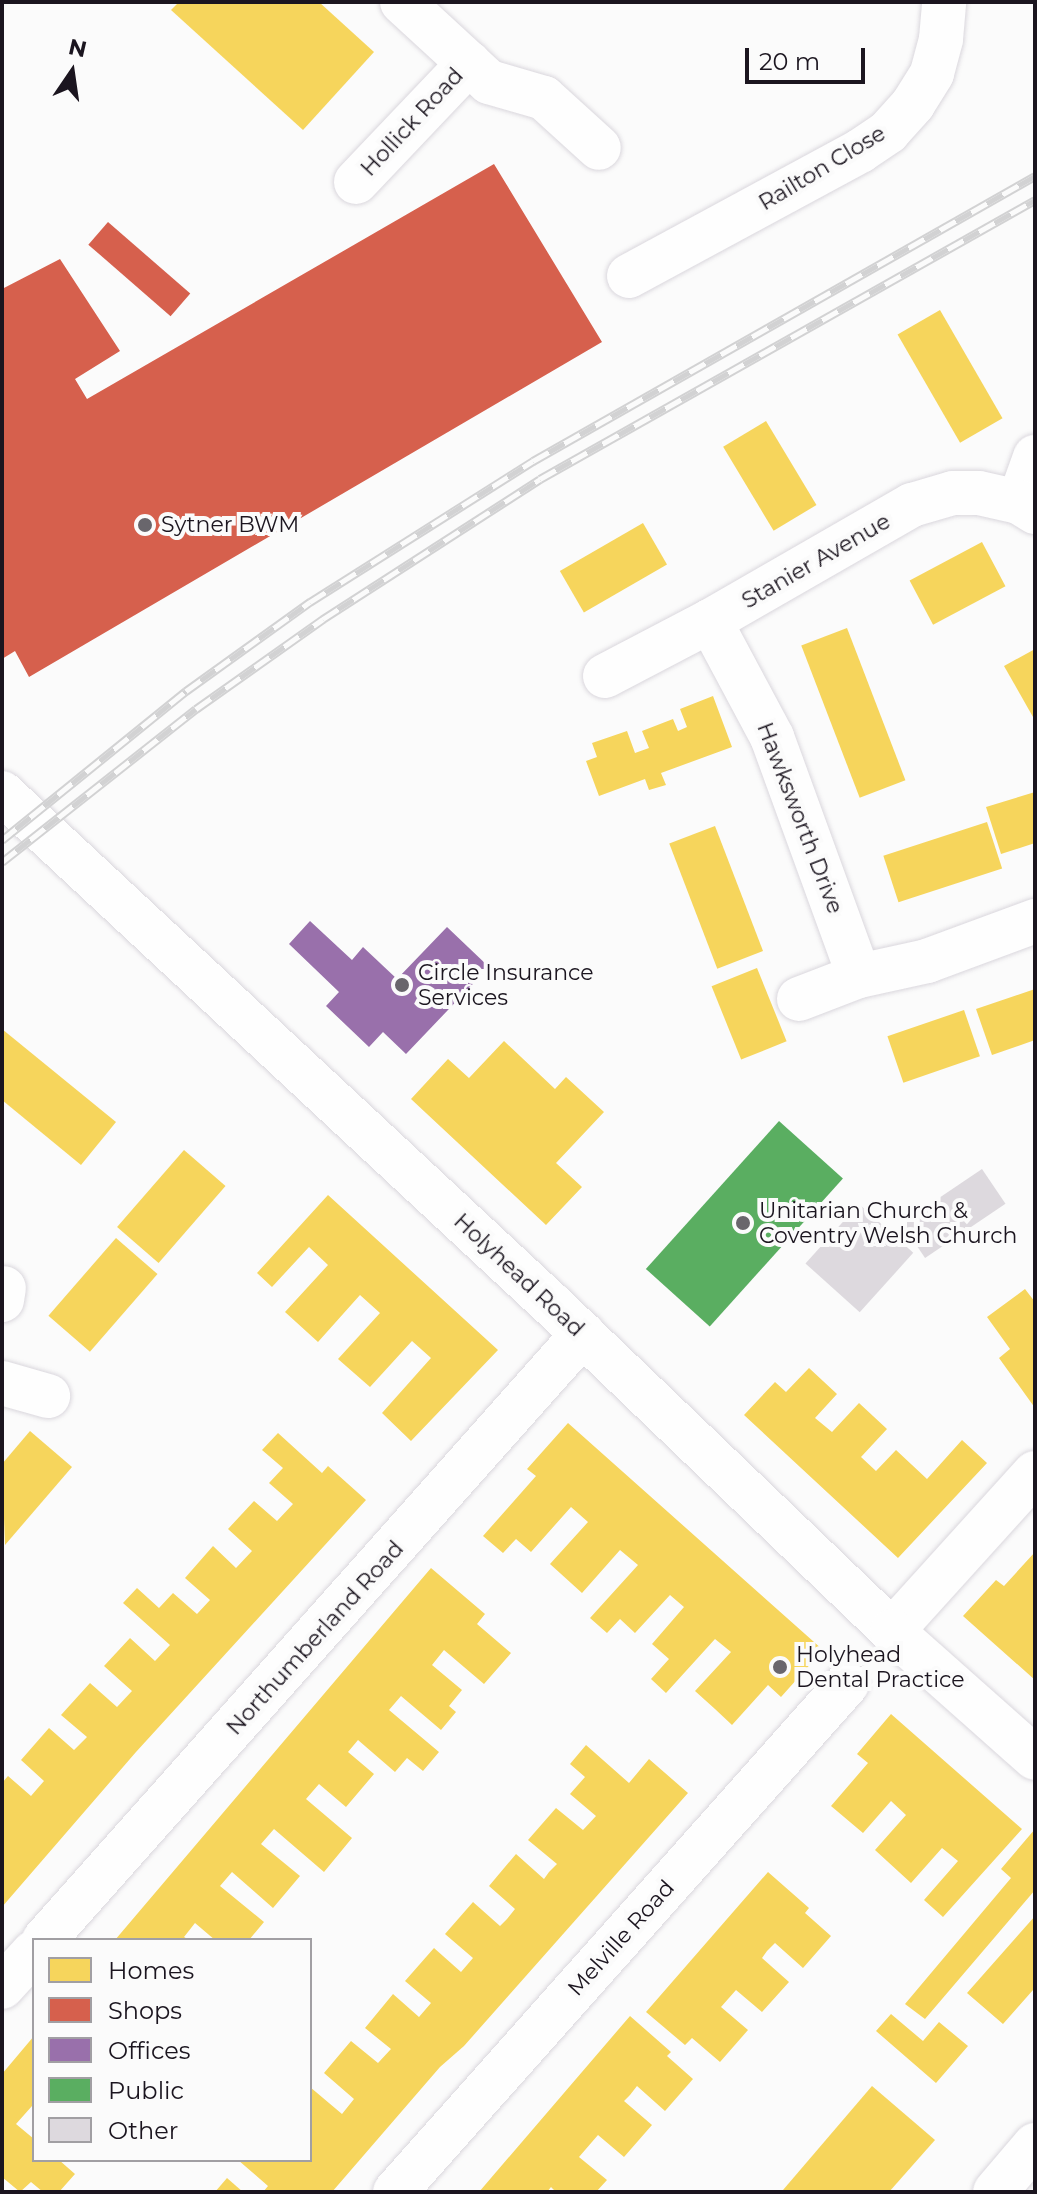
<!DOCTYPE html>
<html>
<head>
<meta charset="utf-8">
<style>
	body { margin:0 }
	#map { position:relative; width:1037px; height:2194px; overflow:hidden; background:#fbfbfb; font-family:Montserrat,sans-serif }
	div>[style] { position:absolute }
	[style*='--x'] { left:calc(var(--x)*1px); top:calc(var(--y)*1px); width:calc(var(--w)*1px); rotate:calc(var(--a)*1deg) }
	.homes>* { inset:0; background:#f6d55c; transform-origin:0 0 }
	.shops>* { inset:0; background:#d6604d; transform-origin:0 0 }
	.offices>* { inset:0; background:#9970ab }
	.public>* { inset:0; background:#5aae61; transform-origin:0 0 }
	.building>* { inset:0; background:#ddd9de; transform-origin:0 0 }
	.roads { filter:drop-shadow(0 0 2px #dad7dd) drop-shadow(0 0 2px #dad7dd) }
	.minor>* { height:44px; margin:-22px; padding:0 22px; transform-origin:22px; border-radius:22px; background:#fefefe }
	.trunk>* { height:44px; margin:-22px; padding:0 22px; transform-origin:22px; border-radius:22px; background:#fefefe }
	.rail>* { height:9px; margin-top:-4.5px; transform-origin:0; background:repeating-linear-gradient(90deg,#fbfbfb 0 18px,#d2d2d3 0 36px); box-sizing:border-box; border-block:2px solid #d2d2d3 }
	.dots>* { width:22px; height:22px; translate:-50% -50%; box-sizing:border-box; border:4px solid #fbfbfb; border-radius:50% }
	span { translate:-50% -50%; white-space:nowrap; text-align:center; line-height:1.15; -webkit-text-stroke:8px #fbfbfb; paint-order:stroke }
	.street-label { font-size:22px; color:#1b151f }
	.poi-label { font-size:22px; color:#1b151f }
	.left { translate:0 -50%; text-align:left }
	.frame { position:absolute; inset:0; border:4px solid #1b151f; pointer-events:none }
	.legend { position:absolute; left:32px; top:1938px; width:280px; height:224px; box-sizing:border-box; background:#fbfbfb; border:2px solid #a19fa3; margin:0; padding:10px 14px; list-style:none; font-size:24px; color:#1b151f }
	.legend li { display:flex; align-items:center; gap:16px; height:40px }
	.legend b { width:40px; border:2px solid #a19fa3 }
	.north { position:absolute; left:32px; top:32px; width:80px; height:80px; -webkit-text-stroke:6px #fbfbfb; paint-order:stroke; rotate:13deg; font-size:22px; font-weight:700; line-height:32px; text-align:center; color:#1b151f }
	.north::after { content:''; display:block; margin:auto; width:28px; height:36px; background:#1b151f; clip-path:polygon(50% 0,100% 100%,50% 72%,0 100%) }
	.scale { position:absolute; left:745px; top:48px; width:120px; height:36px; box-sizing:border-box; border:4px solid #1b151f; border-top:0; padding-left:10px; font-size:24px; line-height:28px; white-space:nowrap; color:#1b151f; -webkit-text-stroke:6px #fbfbfb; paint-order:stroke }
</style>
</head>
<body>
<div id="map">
	<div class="homes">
		<i style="clip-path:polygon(179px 2px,319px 2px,374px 52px,303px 130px,171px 10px)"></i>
		<i style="left:940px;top:310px;width:125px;height:49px;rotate:60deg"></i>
		<i style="left:766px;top:421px;width:98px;height:50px;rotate:59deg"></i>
		<i style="left:643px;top:523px;width:48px;height:96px;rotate:60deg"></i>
		<i style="left:982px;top:542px;width:50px;height:82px;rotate:62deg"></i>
		<i style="left:847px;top:628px;width:163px;height:49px;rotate:69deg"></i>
		<i style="clip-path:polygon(1035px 649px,1035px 716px,1033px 717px,1004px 666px)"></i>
		<i style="clip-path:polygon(713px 696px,732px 747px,661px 773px,666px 785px,649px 790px,645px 779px,599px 796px,586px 761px,597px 757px,592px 743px,627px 731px,635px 753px,649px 748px,642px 731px,673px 719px,678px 731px,687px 727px,680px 709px)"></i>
		<i style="clip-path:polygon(1035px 792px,1035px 843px,1001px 854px,986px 807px)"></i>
		<i style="left:987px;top:822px;width:49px;height:109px;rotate:72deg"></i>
		<i style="left:715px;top:826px;width:134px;height:49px;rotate:69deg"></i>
		<i style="left:757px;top:968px;width:79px;height:49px;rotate:68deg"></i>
		<i style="clip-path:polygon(1035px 989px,1035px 1040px,992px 1055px,976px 1009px)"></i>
		<i style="left:964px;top:1010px;width:49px;height:81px;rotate:71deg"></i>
		<i style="clip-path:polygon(2px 1029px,116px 1122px,81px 1165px,2px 1100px)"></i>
		<i style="clip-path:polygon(504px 1041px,555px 1089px,566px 1077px,604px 1112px,556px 1163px,582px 1187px,546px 1225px,411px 1099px,448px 1059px,469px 1078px)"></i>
		<i style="left:184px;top:1150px;width:55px;height:102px;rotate:41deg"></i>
		<i style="clip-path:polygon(328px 1195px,498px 1350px,411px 1441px,382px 1413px,431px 1358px,412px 1341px,370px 1387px,338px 1359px,380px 1313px,360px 1295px,318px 1342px,285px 1312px,328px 1265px,309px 1247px,272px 1287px,257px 1273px)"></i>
		<i style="left:116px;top:1238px;width:55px;height:103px;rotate:41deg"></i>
		<i style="clip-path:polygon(1025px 1289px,1035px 1302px,1035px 1408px,999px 1358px,1010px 1349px,987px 1317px)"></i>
		<i style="clip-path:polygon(809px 1368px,837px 1394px,815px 1418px,832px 1432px,859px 1403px,887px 1429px,861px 1457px,876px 1471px,896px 1450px,927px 1479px,962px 1440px,987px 1463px,898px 1558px,744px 1415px,775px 1382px,786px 1392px)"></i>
		<i style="clip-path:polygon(568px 1423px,823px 1650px,781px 1697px,768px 1685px,732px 1725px,715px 1709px,695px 1691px,731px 1652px,715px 1639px,666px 1693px,651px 1679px,669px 1659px,652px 1644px,684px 1607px,670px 1595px,635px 1633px,620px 1619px,607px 1633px,590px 1618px,638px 1565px,620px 1550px,582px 1593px,550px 1564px,588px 1522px,571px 1507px,531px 1552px,516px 1539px,503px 1553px,483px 1536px,536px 1476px,527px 1469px)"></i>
		<i style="clip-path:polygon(30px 1431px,72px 1467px,5px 1545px,2px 1464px)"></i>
		<i style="clip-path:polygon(278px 1433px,322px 1473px,328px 1466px,366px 1500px,136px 1752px,2px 1907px,2px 1783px,8px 1776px,31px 1796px,37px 1789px,44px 1781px,21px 1760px,49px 1728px,74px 1750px,87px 1737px,61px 1715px,90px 1683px,117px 1707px,132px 1691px,104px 1666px,130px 1638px,155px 1661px,170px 1645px,123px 1603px,137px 1588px,159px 1608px,173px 1593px,197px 1614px,210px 1600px,185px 1578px,213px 1546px,236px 1568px,252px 1551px,228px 1529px,254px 1501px,277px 1521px,293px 1504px,269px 1483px,283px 1468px,262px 1450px)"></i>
		<i style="clip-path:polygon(1035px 1552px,1035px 1680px,963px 1616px,996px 1580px,1004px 1586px)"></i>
		<i style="clip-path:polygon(431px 1568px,485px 1614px,477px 1624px,511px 1653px,484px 1684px,444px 1650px,432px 1665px,462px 1690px,449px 1706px,456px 1712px,441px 1730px,401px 1696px,389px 1710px,439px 1752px,423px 1771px,407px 1758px,395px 1772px,358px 1740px,348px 1752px,374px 1774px,346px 1807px,319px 1784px,306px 1799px,352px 1838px,324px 1872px,274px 1829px,261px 1844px,300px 1876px,273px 1908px,232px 1872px,220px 1886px,264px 1922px,249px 1940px,215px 1940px,195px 1923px,184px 1937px,189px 1940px,115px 1940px)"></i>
		<i style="clip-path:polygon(891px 1714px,1022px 1829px,943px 1917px,924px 1900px,958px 1861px,942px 1848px,911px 1883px,875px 1850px,906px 1815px,891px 1801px,863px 1833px,831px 1806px,868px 1763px,857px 1754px)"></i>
		<i style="clip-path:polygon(586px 1745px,629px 1783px,649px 1759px,688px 1793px,464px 2046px,440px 2067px,332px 2192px,263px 2192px,268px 2186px,238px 2160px,310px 2160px,310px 2087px,342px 2114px,354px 2099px,324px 2073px,340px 2054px,351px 2041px,378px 2063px,391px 2049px,365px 2028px,393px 1994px,419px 2017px,431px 2003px,405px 1981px,434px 1948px,461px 1972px,473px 1958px,445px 1934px,473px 1902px,500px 1926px,507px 1919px,515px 1909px,489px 1886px,516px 1854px,544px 1879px,549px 1872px,557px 1864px,528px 1840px,556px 1808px,583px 1830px,596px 1816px,570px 1794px,585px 1777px,570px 1764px)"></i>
		<i style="clip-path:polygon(1035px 1829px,1035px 1890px,925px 2019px,905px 2004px,1011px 1878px,1001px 1869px)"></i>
		<i style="clip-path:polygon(768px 1872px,809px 1908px,805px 1913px,831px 1936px,803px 1968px,775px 1943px,767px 1951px,762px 1958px,789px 1982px,762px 2012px,736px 1990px,721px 2007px,748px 2030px,720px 2062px,692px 2038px,685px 2045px,646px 2012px)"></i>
		<i style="clip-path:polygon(1035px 1916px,1035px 1992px,1033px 1990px,1003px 2024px,967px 1993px)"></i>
		<i style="clip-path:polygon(891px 2014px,923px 2041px,939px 2022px,968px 2046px,936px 2083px,876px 2031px)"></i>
		<i style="clip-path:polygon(630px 2016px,671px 2052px,667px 2056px,693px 2079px,665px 2111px,637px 2086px,630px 2095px,624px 2101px,652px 2125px,624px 2157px,598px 2135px,579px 2157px,607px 2180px,596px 2192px,556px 2192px,551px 2187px,547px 2192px,479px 2192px)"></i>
		<i style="clip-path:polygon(34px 2036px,34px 2108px,32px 2106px,16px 2124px,34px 2139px,34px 2160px,59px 2160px,75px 2174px,59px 2192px,43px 2192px,31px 2182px,20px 2192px,2px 2177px,2px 2074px)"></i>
		<i style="clip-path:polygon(872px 2086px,935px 2140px,889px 2192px,786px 2192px,783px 2190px)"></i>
		<i style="clip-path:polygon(227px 2178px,243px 2192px,215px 2192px)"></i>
	</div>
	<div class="shops">
		<i style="clip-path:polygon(494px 164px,602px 342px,29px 677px,15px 651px,2px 659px,2px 289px,60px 259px,120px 351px,75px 379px,87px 399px)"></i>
		<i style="left:108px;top:222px;width:109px;height:30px;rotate:41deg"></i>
	</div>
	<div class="offices">
		<i style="clip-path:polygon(310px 921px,352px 960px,363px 947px,397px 979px,447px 927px,489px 967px,406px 1054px,383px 1032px,369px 1047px,326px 1006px,339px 992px,289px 944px)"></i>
	</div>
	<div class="public">
		<i style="left:779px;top:1121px;width:86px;height:199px;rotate:42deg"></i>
	</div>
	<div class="building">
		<i style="left:982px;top:1169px;width:42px;height:97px;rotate:56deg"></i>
		<i style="left:859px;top:1204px;width:73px;height:80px;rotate:42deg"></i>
	</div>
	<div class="roads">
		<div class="minor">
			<i style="--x:402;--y:2;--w:118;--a:42.6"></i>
			<i style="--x:489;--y:82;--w:57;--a:16.2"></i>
			<i style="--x:544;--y:98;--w:74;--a:42.3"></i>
			<i style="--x:356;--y:182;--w:164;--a:-46.5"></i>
			<i style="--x:629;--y:276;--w:263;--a:-28.4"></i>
			<i style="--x:860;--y:151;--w:34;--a:-34"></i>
			<i style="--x:888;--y:132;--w:38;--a:-48"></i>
			<i style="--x:913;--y:104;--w:36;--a:-58"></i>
			<i style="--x:932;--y:73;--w:35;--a:-75"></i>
			<i style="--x:941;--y:39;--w:37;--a:-85"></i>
			<i style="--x:1019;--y:502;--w:48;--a:-70.4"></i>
			<i style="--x:710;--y:621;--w:132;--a:61.9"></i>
			<i style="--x:772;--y:737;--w:254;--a:70"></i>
			<i style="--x:605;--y:676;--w:119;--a:-27.6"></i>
			<i style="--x:710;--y:621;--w:233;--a:-29.9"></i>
			<i style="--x:912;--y:505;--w:43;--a:-16.3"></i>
			<i style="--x:953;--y:493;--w:26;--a:0"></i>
			<i style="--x:979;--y:493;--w:41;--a:12.7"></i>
			<i style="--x:1019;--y:502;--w:19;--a:32"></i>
			<i style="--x:799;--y:999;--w:64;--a:-21"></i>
			<i style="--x:859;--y:976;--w:70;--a:-12.4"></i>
			<i style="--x:927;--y:961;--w:115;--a:-20.3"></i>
			<i style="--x:2;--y:1300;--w:12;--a:-81"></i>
			<i style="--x:2;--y:1383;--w:48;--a:15.8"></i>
			<i style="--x:892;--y:1631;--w:213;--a:-47.9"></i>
			<i style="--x:44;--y:1940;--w:811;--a:-48.35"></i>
			<i style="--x:2;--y:1987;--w:47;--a:-47.6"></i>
			<i style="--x:395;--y:2192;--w:680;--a:-48.34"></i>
			<i style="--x:995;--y:2192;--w:62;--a:-49.6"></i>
		</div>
		<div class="trunk">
			<i style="--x:2;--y:793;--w:750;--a:42.95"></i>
			<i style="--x:551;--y:1304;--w:472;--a:43.8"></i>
			<i style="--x:892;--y:1631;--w:191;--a:41.6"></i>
		</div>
	</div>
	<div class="rail">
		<i style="--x:2;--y:840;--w:237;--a:-39"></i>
		<i style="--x:186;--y:691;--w:153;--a:-35.7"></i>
		<i style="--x:310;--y:602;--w:264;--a:-32.3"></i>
		<i style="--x:533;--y:461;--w:577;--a:-29.58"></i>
		<i style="--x:2;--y:862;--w:247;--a:-38.3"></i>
		<i style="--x:196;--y:709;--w:156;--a:-35.3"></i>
		<i style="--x:323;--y:619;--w:258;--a:-32.8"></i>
		<i style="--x:540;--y:479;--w:568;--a:-29.41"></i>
	</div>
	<div class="dots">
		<i style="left:145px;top:525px;background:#69666c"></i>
		<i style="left:402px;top:985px;background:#69666c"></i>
		<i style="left:743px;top:1223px;background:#69666c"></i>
		<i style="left:780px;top:1667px;background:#69666c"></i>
	</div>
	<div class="street-label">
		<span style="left:412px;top:122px;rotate:-47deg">Hollick Road</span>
		<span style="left:822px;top:168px;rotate:-31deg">Railton Close</span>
		<span style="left:816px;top:561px;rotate:-30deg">Stanier Avenue</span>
		<span style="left:800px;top:818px;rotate:69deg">Hawksworth Drive</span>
		<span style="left:519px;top:1275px;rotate:43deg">Holyhead Road</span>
		<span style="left:315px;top:1638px;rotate:-48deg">Northumberland Road</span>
		<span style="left:621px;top:1938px;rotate:-48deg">Melville Road</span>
	</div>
	<div class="poi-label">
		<span class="left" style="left:161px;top:525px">Sytner BWM</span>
		<span class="left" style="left:418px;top:985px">Circle Insurance<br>Services</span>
		<span class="left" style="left:759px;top:1223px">Unitarian Church &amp;<br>Coventry Welsh Church</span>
		<span class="left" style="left:796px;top:1667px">Holyhead<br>Dental Practice</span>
	</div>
	<div class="frame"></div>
	<ul class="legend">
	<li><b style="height:22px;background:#f6d55c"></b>Homes</li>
	<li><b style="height:22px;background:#d6604d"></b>Shops</li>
	<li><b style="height:22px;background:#9970ab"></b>Offices</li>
	<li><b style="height:22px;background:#5aae61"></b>Public</li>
	<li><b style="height:22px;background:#ddd9de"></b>Other</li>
	</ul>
	<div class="north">N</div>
	<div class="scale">20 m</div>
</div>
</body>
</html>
